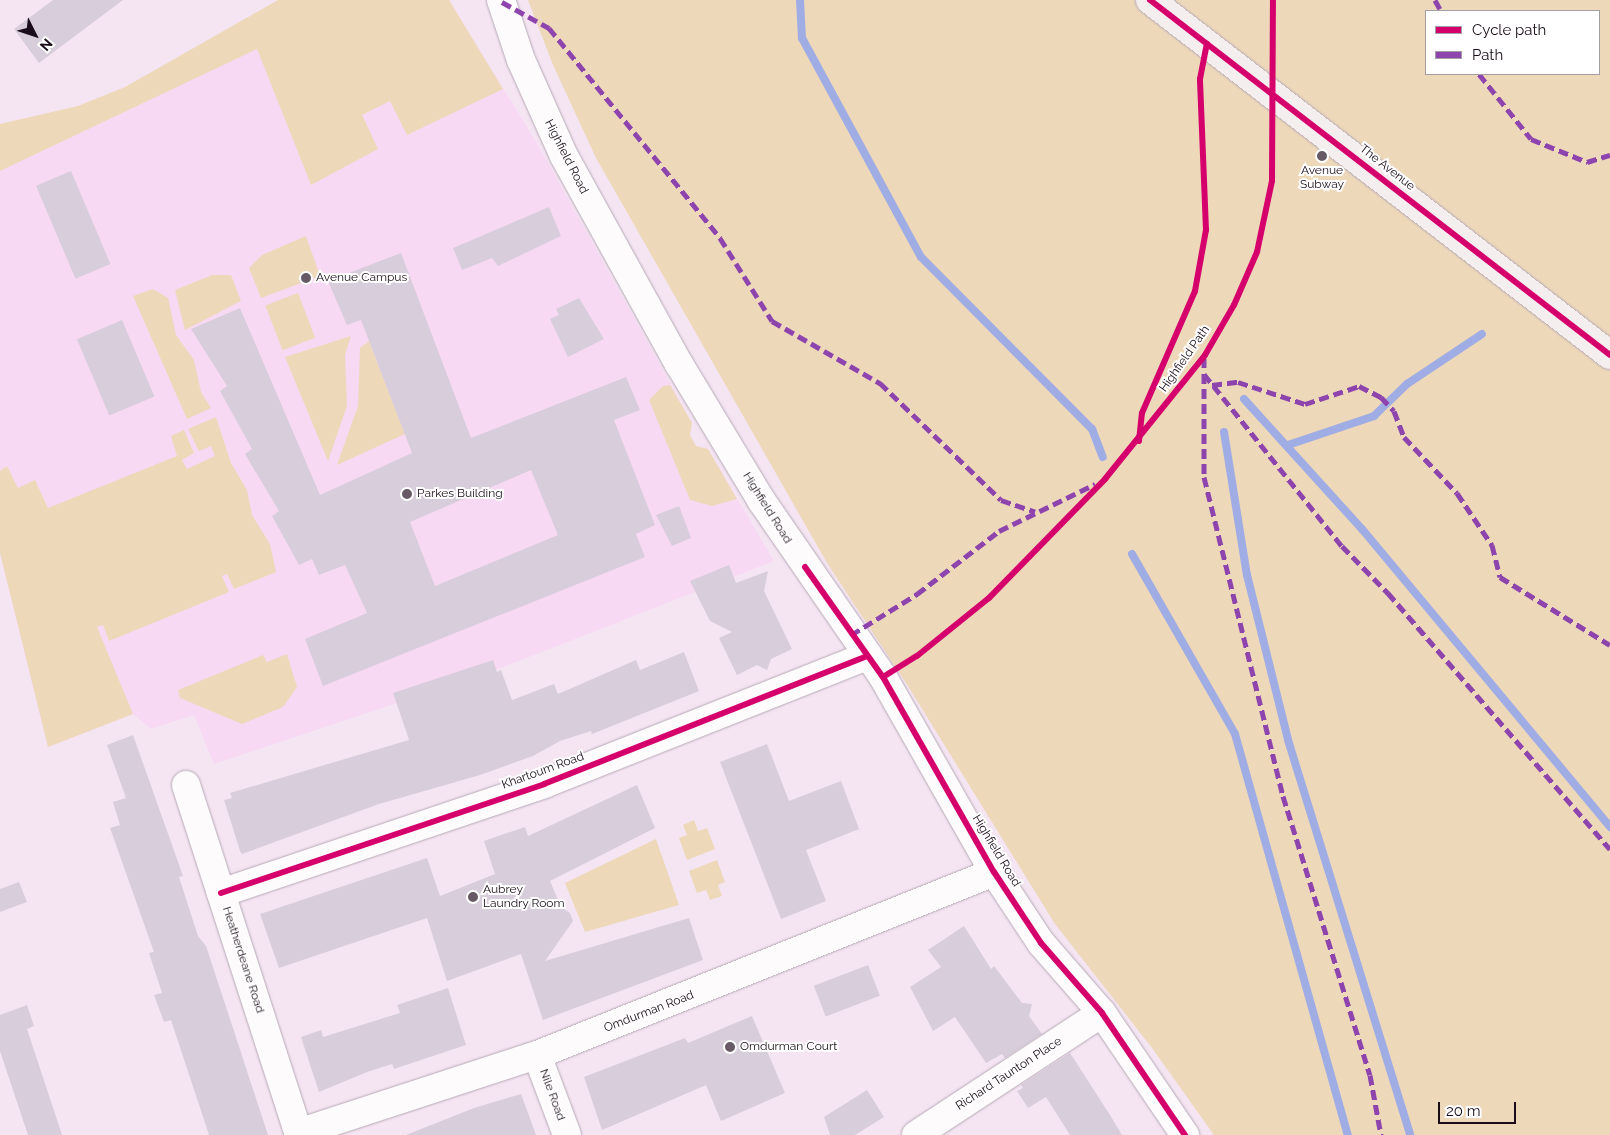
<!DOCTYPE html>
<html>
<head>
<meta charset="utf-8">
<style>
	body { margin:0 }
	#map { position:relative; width:1610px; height:1135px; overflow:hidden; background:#f5e5f3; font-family:Raleway,sans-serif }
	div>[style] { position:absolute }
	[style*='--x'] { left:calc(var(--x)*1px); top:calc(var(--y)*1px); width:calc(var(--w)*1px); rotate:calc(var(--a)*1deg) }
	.built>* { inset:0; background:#f8d9f4 }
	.green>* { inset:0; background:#edd8ba; transform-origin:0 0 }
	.stream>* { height:8px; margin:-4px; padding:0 4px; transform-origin:4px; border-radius:4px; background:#a0ace4 }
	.building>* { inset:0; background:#d8cdda; transform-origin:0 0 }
	.roads { filter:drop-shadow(0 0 1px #b6a9b5) drop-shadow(0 0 1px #b6a9b5) }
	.minor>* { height:28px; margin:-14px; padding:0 14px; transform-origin:14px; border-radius:14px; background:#fefbfd }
	.major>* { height:28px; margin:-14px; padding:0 14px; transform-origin:14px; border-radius:14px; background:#f5eeef }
	.quiet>* { height:5px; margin-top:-2.5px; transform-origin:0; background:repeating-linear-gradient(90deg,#8e44ad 0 10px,transparent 0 15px) }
	.cycleway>* { height:6px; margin:-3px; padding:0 3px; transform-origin:3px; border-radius:3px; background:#d6006c }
	.dots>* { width:14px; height:14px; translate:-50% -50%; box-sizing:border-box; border:2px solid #fff; border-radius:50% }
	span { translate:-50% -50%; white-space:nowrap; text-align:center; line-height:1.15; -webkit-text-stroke:4px #fff; paint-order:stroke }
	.street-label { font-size:12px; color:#1a0d19 }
	.poi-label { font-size:12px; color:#1a0d19 }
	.left { translate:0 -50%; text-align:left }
	.legend { position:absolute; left:1425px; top:10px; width:175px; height:65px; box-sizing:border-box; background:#fff; border:1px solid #a39ea3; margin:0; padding:6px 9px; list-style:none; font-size:15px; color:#1a0d19 }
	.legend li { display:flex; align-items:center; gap:10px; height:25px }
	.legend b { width:25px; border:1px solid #a39ea3 }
	.north { position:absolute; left:10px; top:10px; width:50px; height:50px; -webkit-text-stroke:4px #fff; paint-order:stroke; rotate:131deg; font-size:14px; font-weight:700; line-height:20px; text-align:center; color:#1a0d19 }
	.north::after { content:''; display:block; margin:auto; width:18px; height:22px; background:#1a0d19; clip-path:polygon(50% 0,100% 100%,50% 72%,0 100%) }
	.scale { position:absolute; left:1438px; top:1102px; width:78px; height:22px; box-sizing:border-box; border:2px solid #1a0d19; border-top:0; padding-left:6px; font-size:15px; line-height:18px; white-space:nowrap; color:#1a0d19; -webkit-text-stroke:4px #fff; paint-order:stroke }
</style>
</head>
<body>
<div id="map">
	<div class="built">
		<i style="clip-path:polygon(359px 0,449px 0,538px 145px,692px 423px,690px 435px,696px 446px,708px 449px,774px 561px,496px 670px,214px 764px,194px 715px,151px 729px,133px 714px,48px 747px,0 553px,0 171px)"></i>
	</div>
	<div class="green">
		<i style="clip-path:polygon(278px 0,449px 0,503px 89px,407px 135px,390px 101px,362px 115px,378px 149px,311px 185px,257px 49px,0 171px,0 124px,78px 106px,125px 87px)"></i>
		<i style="clip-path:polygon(evenodd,528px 0,1610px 0,1610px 1135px,1214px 1135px,1152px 1048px,1055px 924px,906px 683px,827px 563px,596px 158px,553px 65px,528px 0,1426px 11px,1599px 11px,1599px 74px,1426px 74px,1426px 11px)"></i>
		<i style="clip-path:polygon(306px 236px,320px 276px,261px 298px,249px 268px,262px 255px)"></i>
		<i style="clip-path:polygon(212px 275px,231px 275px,241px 301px,185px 330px,175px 290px)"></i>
		<i style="clip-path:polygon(153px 289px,168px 298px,176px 335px,194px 360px,201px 392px,211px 408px,187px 419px,133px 296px)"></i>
		<i style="left:298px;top:293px;width:48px;height:35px;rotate:69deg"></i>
		<i style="clip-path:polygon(351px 336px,345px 355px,347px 406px,328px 461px,285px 357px)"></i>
		<i style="clip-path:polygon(369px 341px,405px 434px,337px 465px,358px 406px,360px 348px)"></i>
		<i style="clip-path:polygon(670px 385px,692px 423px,690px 435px,696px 446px,708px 449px,737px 499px,712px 506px,690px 500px,649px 400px,663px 386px)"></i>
		<i style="clip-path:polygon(216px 417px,231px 463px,247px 490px,252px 515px,270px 544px,276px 572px,234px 589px,227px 574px,222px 576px,229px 592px,109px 641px,103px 625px,97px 627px,133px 714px,48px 747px,0 553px,0 471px,7px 466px,18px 488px,35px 480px,48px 508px,177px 456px,171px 436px,184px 430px,194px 453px,182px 460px,187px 469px,215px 456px,211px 446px,199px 451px,188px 429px)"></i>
		<i style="clip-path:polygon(287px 654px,297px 687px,283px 707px,242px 724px,180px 698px,178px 690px,263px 655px,267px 662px)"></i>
		<i style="clip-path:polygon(694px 820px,698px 831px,707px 828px,715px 849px,687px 860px,679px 838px,687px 835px,683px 825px)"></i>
		<i style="clip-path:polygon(656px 839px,679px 905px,585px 932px,565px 883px)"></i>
		<i style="clip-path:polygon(717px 860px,725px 882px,718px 885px,722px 896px,710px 900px,706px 890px,697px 893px,689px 871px)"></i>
	</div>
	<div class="stream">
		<i style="--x:800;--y:0;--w:38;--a:87"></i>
		<i style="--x:802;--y:38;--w:249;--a:61.5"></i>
		<i style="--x:921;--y:257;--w:243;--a:45.2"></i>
		<i style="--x:1092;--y:429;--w:30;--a:69"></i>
		<i style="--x:1244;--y:399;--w:176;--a:47.8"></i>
		<i style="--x:1362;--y:529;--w:388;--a:50.2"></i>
		<i style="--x:1224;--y:432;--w:145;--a:80.9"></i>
		<i style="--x:1247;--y:575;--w:170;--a:76"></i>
		<i style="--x:1288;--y:740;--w:413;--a:72.8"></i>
		<i style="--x:1288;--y:445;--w:91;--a:-18.6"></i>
		<i style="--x:1374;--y:416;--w:46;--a:-44.1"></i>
		<i style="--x:1407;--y:384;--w:90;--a:-33.7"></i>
		<i style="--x:1132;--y:554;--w:207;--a:60.2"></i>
		<i style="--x:1235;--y:734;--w:417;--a:74.3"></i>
	</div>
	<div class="building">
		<i style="clip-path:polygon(53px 0,123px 0,39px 63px,14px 29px)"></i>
		<i style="left:71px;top:171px;width:101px;height:38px;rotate:67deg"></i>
		<i style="clip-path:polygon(549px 207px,561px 236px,498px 266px,492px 258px,462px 270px,453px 248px)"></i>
		<i style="clip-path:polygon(evenodd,401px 253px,471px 438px,626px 377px,640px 410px,614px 420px,655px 525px,636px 534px,645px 557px,323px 686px,305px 639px,367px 613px,345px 565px,319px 575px,312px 559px,299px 565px,272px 516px,279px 511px,245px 454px,252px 449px,220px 391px,227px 386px,191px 329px,240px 308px,320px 495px,412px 453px,361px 320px,347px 325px,328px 281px,401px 253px,531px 470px,558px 535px,435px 586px,410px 522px,531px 470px)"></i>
		<i style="clip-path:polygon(579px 298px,604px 339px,568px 357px,550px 319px,559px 315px,556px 309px)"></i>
		<i style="left:122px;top:320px;width:83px;height:49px;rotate:67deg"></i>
		<i style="clip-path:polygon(679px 506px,691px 538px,672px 546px,656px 515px)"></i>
		<i style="clip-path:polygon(729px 565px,736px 583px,768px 571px,764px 591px,792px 649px,771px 659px,767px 670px,757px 665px,737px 675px,719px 638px,732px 632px,710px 621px,690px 581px)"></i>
		<i style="clip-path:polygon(684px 652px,699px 691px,592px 734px,591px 731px,560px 741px,533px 756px,480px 775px,379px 804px,242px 854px,240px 851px,224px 800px,232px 798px,230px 793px,409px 740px,393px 693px,493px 660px,497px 672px,501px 670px,512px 700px,554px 684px,558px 694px,636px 660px,640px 670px)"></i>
		<i style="clip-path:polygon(133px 735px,183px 876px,179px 877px,198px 936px,206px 946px,268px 1135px,209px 1135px,171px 1020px,164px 1022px,154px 995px,162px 993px,149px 953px,154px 952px,110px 828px,120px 825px,113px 802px,126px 798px,107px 745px)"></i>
		<i style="clip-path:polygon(767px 744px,789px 801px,841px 781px,859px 829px,806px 850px,826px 901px,781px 919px,720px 762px)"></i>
		<i style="clip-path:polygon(637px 785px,655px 828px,550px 881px,561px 907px,570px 913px,573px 921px,545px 961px,689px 918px,703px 960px,543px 1020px,521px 954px,447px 981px,427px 918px,279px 968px,260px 914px,427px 858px,440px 896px,495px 874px,484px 841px,525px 827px,528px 836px)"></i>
		<i style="clip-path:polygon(19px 882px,27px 902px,0 912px,0 889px)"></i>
		<i style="clip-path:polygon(964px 926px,991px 969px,994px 966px,1022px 1003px,1032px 1004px,1029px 1016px,1042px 1034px,1005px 1058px,1002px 1054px,986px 1063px,955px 1017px,933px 1031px,910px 987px,941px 967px,928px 950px)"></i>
		<i style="left:868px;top:965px;width:33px;height:58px;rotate:69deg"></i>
		<i style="clip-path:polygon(448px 988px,466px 1045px,394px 1069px,392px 1064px,367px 1072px,319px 1092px,301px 1037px,321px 1030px,323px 1037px,400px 1013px,397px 1005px)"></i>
		<i style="clip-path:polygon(27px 1005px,34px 1026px,27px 1029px,62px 1135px,28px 1135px,0 1051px,0 1015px)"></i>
		<i style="clip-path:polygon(752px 1016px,785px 1093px,721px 1121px,706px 1085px,602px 1130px,584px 1077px,685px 1038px,688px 1043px)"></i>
		<i style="clip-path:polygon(1070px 1053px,1110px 1115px,1122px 1135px,1070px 1135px,1046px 1097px,1028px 1108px,1017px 1091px,1023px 1088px,1021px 1085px)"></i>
		<i style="clip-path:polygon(867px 1090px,884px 1117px,855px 1135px,830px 1135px,824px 1117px)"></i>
		<i style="clip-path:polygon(521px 1094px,536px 1135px,406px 1135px,474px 1108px)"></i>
	</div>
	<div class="roads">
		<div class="minor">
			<i style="--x:501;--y:0;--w:63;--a:71.6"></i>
			<i style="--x:521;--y:60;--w:105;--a:65.9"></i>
			<i style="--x:564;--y:156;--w:238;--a:61.1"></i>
			<i style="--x:679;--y:364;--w:159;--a:58.9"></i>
			<i style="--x:761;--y:500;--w:215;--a:55.4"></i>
			<i style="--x:883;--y:677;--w:224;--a:60.4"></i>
			<i style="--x:994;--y:872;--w:85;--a:56.5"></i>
			<i style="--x:1041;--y:943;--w:93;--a:48.9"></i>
			<i style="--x:1102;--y:1013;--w:148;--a:55.8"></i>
			<i style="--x:186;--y:785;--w:368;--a:72.1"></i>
			<i style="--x:221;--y:893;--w:341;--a:-18.6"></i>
			<i style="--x:544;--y:784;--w:347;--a:-21.6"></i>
			<i style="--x:537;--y:1055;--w:85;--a:69.4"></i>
			<i style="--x:298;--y:1133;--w:251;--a:-18.1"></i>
			<i style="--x:537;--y:1055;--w:492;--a:-21.8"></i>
			<i style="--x:916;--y:1135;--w:222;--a:-33.3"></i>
		</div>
		<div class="major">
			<i style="--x:1150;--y:0;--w:581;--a:37.66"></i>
		</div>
	</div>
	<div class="quiet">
		<i style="--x:1435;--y:0;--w:13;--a:61"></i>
		<i style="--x:502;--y:2;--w:54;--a:29"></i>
		<i style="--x:549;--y:28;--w:271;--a:50.8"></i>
		<i style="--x:720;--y:238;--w:98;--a:57.9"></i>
		<i style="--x:772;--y:321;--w:125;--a:29.9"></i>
		<i style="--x:880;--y:383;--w:168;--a:44"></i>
		<i style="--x:1001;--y:500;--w:36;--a:19"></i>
		<i style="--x:1479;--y:74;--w:83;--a:51.3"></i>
		<i style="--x:1531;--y:139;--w:61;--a:22.3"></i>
		<i style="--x:1587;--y:162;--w:24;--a:-17"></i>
		<i style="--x:1204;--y:358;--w:119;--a:90"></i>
		<i style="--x:1204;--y:477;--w:329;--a:76.1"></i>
		<i style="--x:1283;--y:796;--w:292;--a:72.7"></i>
		<i style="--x:1370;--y:1075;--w:61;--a:79.6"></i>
		<i style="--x:1204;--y:374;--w:221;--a:51.3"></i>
		<i style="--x:1342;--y:546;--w:66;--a:45.6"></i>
		<i style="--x:1388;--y:593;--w:339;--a:49.1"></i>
		<i style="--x:1212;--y:385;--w:26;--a:-7"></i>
		<i style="--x:1238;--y:382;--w:71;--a:18.2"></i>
		<i style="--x:1305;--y:404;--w:57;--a:-18.4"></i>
		<i style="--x:1359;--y:386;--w:25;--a:27"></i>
		<i style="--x:1381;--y:397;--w:19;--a:47"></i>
		<i style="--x:1394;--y:411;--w:28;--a:69"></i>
		<i style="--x:1404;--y:437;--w:77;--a:46.6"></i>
		<i style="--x:1457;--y:493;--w:63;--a:56.1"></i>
		<i style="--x:1492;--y:545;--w:33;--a:76"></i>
		<i style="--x:1500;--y:577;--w:129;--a:31.7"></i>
		<i style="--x:851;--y:635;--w:78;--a:-31.8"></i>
		<i style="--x:917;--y:594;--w:103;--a:-37.5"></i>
		<i style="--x:999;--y:531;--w:107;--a:-26.1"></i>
	</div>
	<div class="cycleway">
		<i style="--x:1150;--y:0;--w:581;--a:37.66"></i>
		<i style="--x:1139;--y:441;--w:28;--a:-84"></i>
		<i style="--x:1142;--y:413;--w:133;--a:-66.5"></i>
		<i style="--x:1195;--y:291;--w:62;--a:-79.8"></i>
		<i style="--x:1206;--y:230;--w:151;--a:-92.3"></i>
		<i style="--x:1200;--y:79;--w:36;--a:-79"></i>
		<i style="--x:805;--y:567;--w:135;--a:54.7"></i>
		<i style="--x:883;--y:677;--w:224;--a:60.4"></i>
		<i style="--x:994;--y:872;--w:85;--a:56.5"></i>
		<i style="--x:1041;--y:943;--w:93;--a:48.9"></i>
		<i style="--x:1102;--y:1013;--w:148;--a:55.8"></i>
		<i style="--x:883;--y:677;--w:40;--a:-32"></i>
		<i style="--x:917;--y:656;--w:92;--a:-38.9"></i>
		<i style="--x:989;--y:598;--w:166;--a:-45.7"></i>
		<i style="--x:1105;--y:479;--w:159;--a:-51.1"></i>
		<i style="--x:1205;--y:355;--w:58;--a:-59.9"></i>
		<i style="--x:1234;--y:305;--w:58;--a:-66.5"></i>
		<i style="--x:1257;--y:252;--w:73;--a:-78.1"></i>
		<i style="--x:1272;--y:181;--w:181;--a:-89.7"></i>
		<i style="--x:221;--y:893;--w:341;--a:-18.6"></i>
		<i style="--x:544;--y:784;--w:347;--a:-21.6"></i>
	</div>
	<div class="dots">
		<i style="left:1322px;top:156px;background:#675965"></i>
		<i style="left:306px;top:278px;background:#675965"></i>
		<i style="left:407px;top:494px;background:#675965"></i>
		<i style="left:473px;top:897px;background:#675965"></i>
		<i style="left:730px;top:1047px;background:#675965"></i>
	</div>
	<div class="street-label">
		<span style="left:566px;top:157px;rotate:63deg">Highfield Road</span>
		<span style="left:1387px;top:168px;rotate:38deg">The Avenue</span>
		<span style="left:1185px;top:359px;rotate:-55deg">Highfield Path</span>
		<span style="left:767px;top:508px;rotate:58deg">Highfield Road</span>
		<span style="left:543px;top:771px;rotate:-20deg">Khartoum Road</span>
		<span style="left:996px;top:851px;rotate:59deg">Highfield Road</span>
		<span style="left:243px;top:960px;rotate:72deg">Heatherdeane Road</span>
		<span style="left:649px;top:1012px;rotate:-21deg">Omdurman Road</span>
		<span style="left:1009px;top:1074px;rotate:-33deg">Richard Taunton Place</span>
		<span style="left:552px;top:1095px;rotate:70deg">Nile Road</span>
	</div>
	<div class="poi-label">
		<span style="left:1322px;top:178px">Avenue<br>Subway</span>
		<span class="left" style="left:316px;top:278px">Avenue Campus</span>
		<span class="left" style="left:417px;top:494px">Parkes Building</span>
		<span class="left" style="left:483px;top:897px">Aubrey<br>Laundry Room</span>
		<span class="left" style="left:740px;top:1047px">Omdurman Court</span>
	</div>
	<ul class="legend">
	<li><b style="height:6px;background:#d6006c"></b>Cycle path</li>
	<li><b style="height:6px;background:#8e44ad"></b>Path</li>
	</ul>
	<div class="north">N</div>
	<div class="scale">20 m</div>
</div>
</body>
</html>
